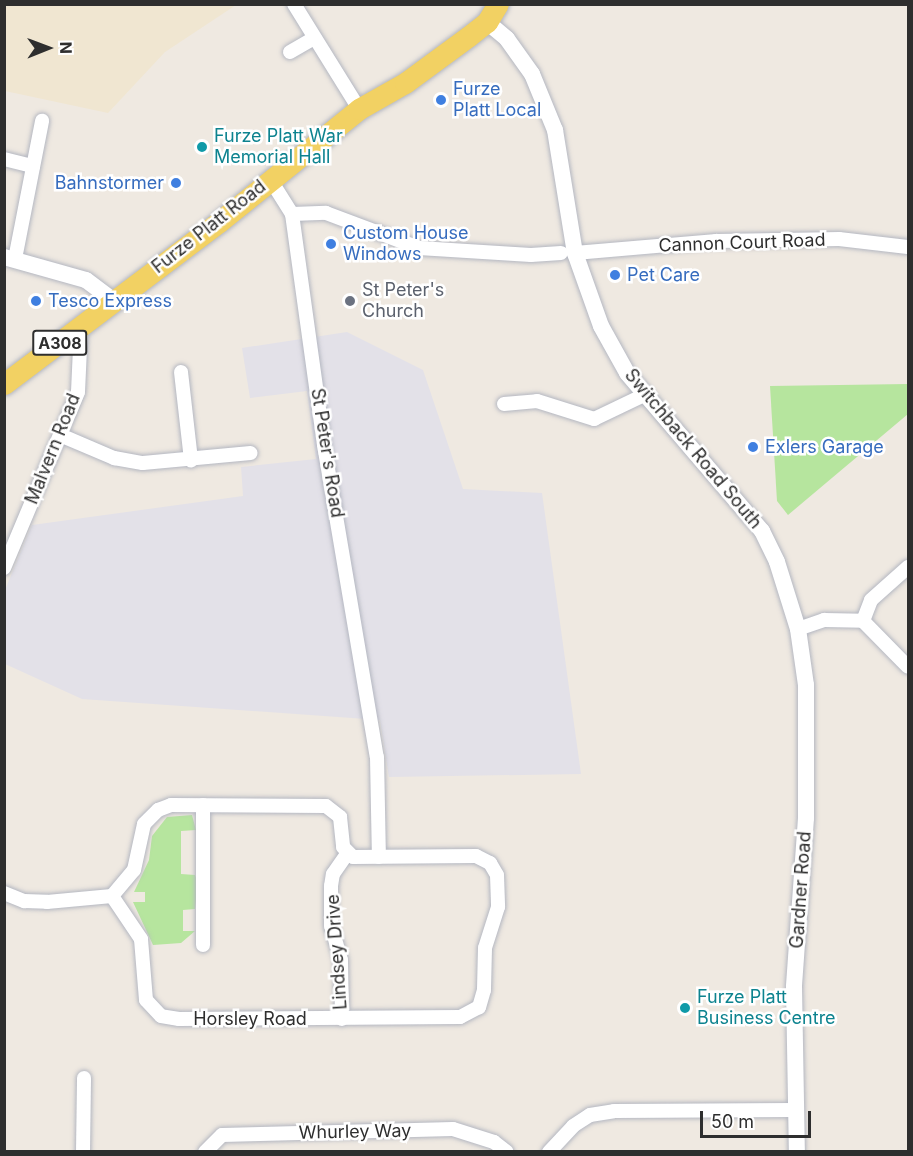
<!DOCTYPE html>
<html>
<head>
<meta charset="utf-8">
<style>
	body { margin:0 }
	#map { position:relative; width:913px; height:1156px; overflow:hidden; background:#efe9e1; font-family:Inter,sans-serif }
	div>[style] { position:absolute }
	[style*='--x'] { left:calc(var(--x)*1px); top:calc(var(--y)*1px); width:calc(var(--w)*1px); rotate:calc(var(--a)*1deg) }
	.industrial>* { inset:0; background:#e3e1e8 }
	.education>* { inset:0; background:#f0e6d1 }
	.green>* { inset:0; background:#b6e59e }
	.roads { filter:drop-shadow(0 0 2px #b4b7c1) drop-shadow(0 0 2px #b4b7c1) }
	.minor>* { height:14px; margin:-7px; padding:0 7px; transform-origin:7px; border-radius:7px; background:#fff }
	.tertiary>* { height:16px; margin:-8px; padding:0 8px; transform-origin:8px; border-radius:8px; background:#fff }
	.primary>* { height:21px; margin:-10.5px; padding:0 10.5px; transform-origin:10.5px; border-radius:10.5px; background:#f2d163 }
	.dots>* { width:16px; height:16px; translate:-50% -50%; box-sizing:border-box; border:3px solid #fff; border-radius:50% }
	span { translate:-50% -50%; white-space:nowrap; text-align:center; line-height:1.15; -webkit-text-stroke:5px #fff; paint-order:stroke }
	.shield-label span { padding:2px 4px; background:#fff; border:2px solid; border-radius:4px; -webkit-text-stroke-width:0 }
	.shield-label { font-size:16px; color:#2e2e2e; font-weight:700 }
	.shop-label { font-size:18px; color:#366cbe }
	.left { translate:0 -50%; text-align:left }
	.right { translate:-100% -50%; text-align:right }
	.culture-label { font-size:18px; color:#0d838f }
	.street-label { font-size:18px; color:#2e2e2e }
	.worship-label { font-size:18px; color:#5b616d }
	.frame { position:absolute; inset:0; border:6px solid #2e2e2e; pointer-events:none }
	.north { position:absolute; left:18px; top:18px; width:60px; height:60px; -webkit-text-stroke:4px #fff; paint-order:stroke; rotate:89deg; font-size:16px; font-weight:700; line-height:24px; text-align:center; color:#2e2e2e }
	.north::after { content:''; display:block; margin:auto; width:21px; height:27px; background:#2e2e2e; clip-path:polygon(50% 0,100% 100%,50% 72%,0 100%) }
	.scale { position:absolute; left:700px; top:1111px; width:111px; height:27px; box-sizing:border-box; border:3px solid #2e2e2e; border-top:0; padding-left:8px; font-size:18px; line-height:21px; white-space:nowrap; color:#2e2e2e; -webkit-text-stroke:4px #fff; paint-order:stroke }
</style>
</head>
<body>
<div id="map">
	<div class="industrial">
		<i style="clip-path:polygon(347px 332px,423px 370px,463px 489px,542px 493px,581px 774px,389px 777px,380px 720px,82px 699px,5px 664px,5px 590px,32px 525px,243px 496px,241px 467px,316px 459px,307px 391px,250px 398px,242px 348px)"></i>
	</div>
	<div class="education">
		<i style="clip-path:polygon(5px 4px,236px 4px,236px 5px,165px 52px,108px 113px,5px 91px)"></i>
	</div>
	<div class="green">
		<i style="clip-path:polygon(908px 384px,908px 414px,788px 515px,777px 501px,770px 386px)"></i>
		<i style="clip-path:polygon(192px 815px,196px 830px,181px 831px,181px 874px,195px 875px,198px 883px,195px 909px,183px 910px,183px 931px,195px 931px,181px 943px,153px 945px,133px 902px,145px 902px,145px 892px,134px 892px,149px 860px,152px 836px,167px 817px)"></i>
	</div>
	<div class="roads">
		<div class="minor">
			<i style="--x:294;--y:4;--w:123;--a:58.2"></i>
			<i style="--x:290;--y:52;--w:28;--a:-30"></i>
			<i style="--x:4;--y:159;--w:30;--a:14"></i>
			<i style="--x:270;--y:179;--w:41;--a:57.8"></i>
			<i style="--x:292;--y:214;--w:233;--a:82.1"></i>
			<i style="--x:324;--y:445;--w:316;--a:80.4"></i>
			<i style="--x:377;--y:757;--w:100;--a:88.9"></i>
			<i style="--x:292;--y:214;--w:34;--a:-2"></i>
			<i style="--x:326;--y:213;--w:99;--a:20.6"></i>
			<i style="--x:419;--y:248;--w:112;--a:3.6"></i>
			<i style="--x:531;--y:255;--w:30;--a:-4"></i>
			<i style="--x:575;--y:253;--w:142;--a:-4.9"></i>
			<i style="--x:716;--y:241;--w:123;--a:-0.9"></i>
			<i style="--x:839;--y:239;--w:69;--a:6.6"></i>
			<i style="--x:15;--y:259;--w:141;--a:-78.9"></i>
			<i style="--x:181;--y:372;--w:89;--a:83.5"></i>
			<i style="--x:504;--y:404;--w:33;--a:-5"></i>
			<i style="--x:537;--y:401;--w:60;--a:17.5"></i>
			<i style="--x:594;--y:419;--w:55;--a:-25.6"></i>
			<i style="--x:60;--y:435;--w:59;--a:23.1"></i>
			<i style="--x:114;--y:458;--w:29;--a:10"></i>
			<i style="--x:143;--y:463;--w:108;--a:-5.3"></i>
			<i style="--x:4;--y:568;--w:191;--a:-67.2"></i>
			<i style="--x:78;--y:392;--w:67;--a:-87.4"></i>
			<i style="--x:863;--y:621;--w:22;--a:-69"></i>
			<i style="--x:871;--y:600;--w:50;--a:-41.7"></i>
			<i style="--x:798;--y:629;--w:28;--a:-19"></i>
			<i style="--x:824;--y:620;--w:39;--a:1"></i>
			<i style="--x:863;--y:621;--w:64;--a:45.6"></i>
			<i style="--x:171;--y:805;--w:155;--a:0.4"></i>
			<i style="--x:326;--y:806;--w:18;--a:38"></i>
			<i style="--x:340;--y:817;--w:30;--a:84"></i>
			<i style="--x:343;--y:847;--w:14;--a:45"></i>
			<i style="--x:353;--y:857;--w:123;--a:-0.5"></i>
			<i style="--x:476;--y:856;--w:16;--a:27"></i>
			<i style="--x:490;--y:863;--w:14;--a:60"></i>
			<i style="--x:497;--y:875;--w:32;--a:88"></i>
			<i style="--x:498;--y:907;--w:43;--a:107.6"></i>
			<i style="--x:485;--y:948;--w:42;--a:91.4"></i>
			<i style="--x:484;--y:990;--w:18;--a:106"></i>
			<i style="--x:479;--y:1007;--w:21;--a:152"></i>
			<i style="--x:460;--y:1017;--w:281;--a:179.6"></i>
			<i style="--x:179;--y:1019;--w:18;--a:-171"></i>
			<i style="--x:161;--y:1016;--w:22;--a:-133"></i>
			<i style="--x:146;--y:1000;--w:61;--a:-94.7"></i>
			<i style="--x:141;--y:939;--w:52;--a:-124"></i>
			<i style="--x:112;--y:896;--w:34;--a:-50"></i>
			<i style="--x:134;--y:870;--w:47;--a:-77.7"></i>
			<i style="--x:144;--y:824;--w:20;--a:-45"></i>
			<i style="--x:158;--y:810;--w:14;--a:-21"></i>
			<i style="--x:203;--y:805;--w:140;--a:90"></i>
			<i style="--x:4;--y:893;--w:22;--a:22"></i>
			<i style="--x:24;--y:901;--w:23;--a:2"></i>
			<i style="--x:47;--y:902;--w:65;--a:-5.3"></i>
			<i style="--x:342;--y:1019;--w:59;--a:-91"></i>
			<i style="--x:341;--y:960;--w:35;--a:-106"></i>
			<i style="--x:331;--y:926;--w:40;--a:-90"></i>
			<i style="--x:331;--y:886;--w:12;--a:-81"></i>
			<i style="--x:333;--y:874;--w:24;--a:-55"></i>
			<i style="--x:83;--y:1152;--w:74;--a:-89.2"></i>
			<i style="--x:205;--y:1152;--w:24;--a:-45"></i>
			<i style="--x:222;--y:1135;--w:231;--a:-1.5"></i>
			<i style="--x:453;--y:1129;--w:43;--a:17.6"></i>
			<i style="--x:494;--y:1142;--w:16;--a:38"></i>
			<i style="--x:549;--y:1152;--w:35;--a:-47"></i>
			<i style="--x:573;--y:1126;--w:20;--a:-33"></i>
			<i style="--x:590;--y:1115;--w:24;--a:-9"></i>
			<i style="--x:614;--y:1111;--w:180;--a:-0.3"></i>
		</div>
		<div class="tertiary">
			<i style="--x:487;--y:22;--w:26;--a:40"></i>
			<i style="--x:507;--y:39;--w:43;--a:54.5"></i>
			<i style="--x:532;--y:74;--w:61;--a:67.7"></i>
			<i style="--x:555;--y:130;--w:125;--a:80.8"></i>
			<i style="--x:575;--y:253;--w:77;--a:70.4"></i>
			<i style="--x:601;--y:326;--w:54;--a:61"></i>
			<i style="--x:627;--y:373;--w:208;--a:49.5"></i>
			<i style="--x:762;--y:531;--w:34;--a:64"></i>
			<i style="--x:777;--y:562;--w:70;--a:72.6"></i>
			<i style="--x:798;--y:629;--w:57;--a:81.9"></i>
			<i style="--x:806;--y:685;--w:133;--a:90"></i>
			<i style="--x:806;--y:818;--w:169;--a:94.1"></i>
			<i style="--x:794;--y:987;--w:165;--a:89"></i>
			<i style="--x:4;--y:257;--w:85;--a:15.7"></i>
			<i style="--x:86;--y:280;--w:34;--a:37"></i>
		</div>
		<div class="primary">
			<i style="--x:4;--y:384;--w:269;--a:-37"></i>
			<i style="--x:219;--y:222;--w:180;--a:-38.9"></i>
			<i style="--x:359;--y:109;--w:53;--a:-29.5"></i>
			<i style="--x:405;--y:83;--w:79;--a:-36.3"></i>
			<i style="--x:469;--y:36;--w:23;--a:-38"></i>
			<i style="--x:487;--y:22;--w:21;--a:-59"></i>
		</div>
	</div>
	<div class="dots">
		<i style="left:441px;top:100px;background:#3f7fe0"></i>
		<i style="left:202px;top:147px;background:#0f9aa8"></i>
		<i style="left:176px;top:183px;background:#3f7fe0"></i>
		<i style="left:331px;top:244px;background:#3f7fe0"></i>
		<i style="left:615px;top:275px;background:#3f7fe0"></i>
		<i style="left:36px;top:301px;background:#3f7fe0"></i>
		<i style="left:350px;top:301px;background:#6b7280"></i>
		<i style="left:753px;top:447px;background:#3f7fe0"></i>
		<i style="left:685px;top:1008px;background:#0f9aa8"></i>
	</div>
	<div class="shield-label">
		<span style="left:60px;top:343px">A308</span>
	</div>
	<div class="shop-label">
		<span class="left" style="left:453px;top:100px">Furze<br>Platt Local</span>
		<span class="right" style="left:164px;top:183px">Bahnstormer</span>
		<span class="left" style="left:343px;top:244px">Custom House<br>Windows</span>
		<span class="left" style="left:627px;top:275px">Pet Care</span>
		<span class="left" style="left:48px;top:301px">Tesco Express</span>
		<span class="left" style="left:765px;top:447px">Exlers Garage</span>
	</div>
	<div class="culture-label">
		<span class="left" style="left:214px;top:147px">Furze Platt War<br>Memorial Hall</span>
		<span class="left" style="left:697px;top:1008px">Furze Platt<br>Business Centre</span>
	</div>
	<div class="street-label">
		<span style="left:209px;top:227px;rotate:-38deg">Furze Platt Road</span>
		<span style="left:742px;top:243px;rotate:-2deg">Cannon Court Road</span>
		<span style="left:53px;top:449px;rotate:-68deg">Malvern Road</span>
		<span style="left:693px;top:449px;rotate:50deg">Switchback Road South</span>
		<span style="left:327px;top:453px;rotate:81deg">St Peter's Road</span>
		<span style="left:801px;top:890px;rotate:-86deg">Gardner Road</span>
		<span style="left:337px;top:952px;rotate:-94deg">Lindsey Drive</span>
		<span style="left:250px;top:1019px">Horsley Road</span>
		<span style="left:355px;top:1132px;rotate:-1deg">Whurley Way</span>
	</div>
	<div class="worship-label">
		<span class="left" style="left:362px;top:301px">St Peter's<br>Church</span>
	</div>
	<div class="frame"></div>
	<div class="north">N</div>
	<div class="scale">50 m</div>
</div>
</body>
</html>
